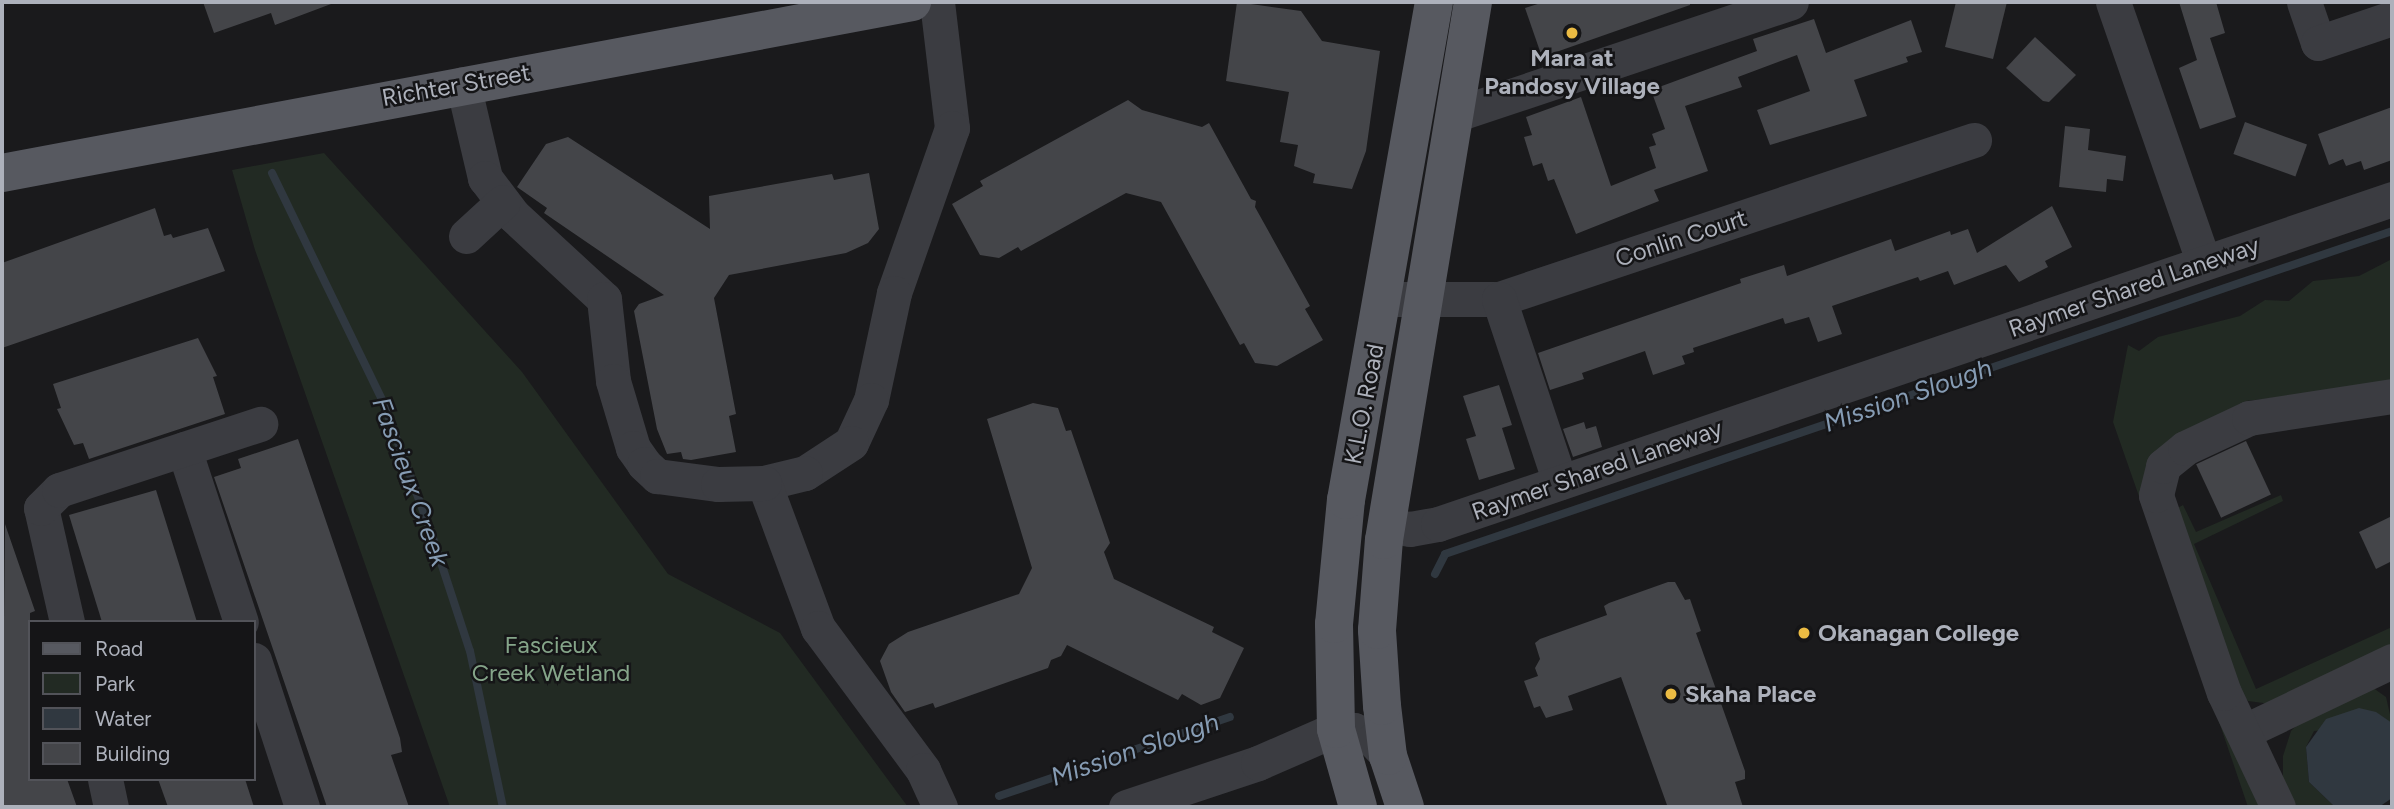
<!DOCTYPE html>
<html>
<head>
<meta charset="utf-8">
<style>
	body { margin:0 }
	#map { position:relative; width:2394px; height:809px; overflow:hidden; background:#1a1a1c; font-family:Figtree,sans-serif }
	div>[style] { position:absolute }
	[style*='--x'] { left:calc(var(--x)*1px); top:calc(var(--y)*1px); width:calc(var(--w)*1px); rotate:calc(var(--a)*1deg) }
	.green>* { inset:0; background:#222a23 }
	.water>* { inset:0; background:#303840 }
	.stream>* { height:8px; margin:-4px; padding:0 4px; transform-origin:4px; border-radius:4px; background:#303840 }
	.building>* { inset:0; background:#444549; transform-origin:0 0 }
	.minor>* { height:35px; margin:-17.5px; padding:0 17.5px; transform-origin:17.5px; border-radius:17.5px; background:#3b3c41 }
	.major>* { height:38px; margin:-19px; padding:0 19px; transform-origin:19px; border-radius:19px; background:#575960 }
	.dots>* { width:19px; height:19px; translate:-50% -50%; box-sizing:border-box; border:4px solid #151517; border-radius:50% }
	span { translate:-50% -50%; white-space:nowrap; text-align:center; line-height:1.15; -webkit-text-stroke:5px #151517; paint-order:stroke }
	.poi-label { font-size:24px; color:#adb1bb; font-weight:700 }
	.left { translate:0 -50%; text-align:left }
	.street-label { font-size:24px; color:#adb1bb }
	.park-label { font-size:24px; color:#85a589 }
	.water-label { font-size:26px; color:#869cb4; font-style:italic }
	.frame { position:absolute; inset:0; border:4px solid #adb1bb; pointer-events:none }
	.legend { position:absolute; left:28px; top:620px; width:228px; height:161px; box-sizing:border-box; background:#151517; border:2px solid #525359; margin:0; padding:9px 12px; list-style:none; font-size:21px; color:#adb1bb }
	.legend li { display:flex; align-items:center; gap:14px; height:35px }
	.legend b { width:35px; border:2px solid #525359 }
</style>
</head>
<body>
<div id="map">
	<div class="green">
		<i style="clip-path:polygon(324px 153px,522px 372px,668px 574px,780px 633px,908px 807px,450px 807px,255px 250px,232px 170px)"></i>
		<i style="clip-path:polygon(2392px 259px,2392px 384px,2246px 401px,2141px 502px,2113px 422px,2128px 345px,2139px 351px,2158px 337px,2240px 316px,2265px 300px,2289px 301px,2313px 281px,2359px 276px)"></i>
		<i style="clip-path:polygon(2281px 495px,2283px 501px,2194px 544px,2256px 689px,2392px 627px,2392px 647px,2271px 704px,2248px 701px,2234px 686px,2174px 510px,2183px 505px,2196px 532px)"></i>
		<i style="clip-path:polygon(2369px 685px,2386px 697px,2392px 723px,2314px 731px,2306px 747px,2309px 782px,2335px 807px,2295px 807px,2283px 778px,2283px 756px,2291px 731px,2310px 712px)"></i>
		<i style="clip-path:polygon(2211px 698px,2263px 807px,2248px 807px)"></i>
	</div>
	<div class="water">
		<i style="clip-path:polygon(2359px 708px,2376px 712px,2392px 723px,2392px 798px,2379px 807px,2335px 807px,2309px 782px,2306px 747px,2326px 719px)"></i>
	</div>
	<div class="stream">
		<i style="--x:272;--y:173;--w:254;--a:64.1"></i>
		<i style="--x:383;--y:402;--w:142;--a:69.8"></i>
		<i style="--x:432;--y:535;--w:122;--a:71.9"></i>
		<i style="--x:470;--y:651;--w:159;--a:78.1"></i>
		<i style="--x:1435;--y:574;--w:22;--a:-63"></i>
		<i style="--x:1445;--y:554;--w:1001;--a:-18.83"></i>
		<i style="--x:999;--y:796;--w:244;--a:-18.9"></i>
	</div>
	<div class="building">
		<i style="clip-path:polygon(203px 2px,331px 2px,331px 4px,275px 25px,271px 13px,214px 33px)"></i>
		<i style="clip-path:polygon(1237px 2px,1301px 11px,1322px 41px,1380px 51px,1366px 151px,1352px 189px,1313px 183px,1315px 174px,1294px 166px,1298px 145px,1280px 142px,1289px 92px,1226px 81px)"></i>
		<i style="clip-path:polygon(1544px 2px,1690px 2px,1690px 5px,1542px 57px,1525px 8px)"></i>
		<i style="clip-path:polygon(1956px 2px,2007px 2px,1993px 59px,1945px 47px)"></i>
		<i style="clip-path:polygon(2179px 2px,2216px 2px,2225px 33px,2210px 38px,2236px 117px,2200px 129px,2179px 68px,2197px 60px)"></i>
		<i style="clip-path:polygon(1814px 19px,1826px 53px,1911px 20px,1922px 52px,1906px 57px,1908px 62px,1854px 80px,1867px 116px,1770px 145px,1757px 110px,1810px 91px,1797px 55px,1738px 77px,1742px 87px,1685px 106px,1708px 171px,1654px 190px,1659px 201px,1576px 234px,1554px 179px,1548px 181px,1542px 163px,1533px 166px,1524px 137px,1532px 135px,1526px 117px,1581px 97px,1611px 186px,1656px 168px,1649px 147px,1656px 145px,1652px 134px,1665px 129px,1651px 90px,1757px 51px,1753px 39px)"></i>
		<i style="clip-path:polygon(2035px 37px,2076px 75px,2049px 102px,2043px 101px,2006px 68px)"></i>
		<i style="clip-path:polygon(1128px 100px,1142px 110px,1202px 127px,1209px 123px,1251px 199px,1256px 201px,1255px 207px,1310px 306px,1305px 309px,1323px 340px,1277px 366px,1255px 363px,1244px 343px,1240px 345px,1161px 202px,1126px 193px,1021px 251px,1018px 247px,999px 258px,980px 255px,952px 204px,983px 186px,980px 181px)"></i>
		<i style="clip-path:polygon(2392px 107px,2392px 160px,2364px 170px,2361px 161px,2346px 166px,2343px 159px,2329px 165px,2318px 134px)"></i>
		<i style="left:2245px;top:122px;width:66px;height:34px;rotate:20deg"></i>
		<i style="clip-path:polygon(2065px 126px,2090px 129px,2088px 150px,2126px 156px,2123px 181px,2107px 179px,2106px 192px,2059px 187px)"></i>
		<i style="clip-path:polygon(568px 137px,710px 229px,709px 196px,832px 174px,834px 180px,869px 173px,879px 229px,868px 243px,846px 253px,729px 275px,714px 298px,736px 414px,729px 416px,736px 452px,691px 460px,683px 459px,681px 452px,667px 454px,657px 429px,634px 311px,639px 304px,664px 295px,544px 213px,547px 208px,517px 187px,546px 144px)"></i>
		<i style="clip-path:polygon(2052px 206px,2072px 247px,2045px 261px,2048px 267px,2019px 282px,2006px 265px,1954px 285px,1948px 271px,1920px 281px,1918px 277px,1832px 306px,1842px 334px,1818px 342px,1809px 317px,1785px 324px,1783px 318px,1693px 348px,1694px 352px,1682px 356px,1685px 364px,1653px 375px,1645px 351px,1582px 373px,1584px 379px,1550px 390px,1538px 353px,1741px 283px,1740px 279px,1784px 265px,1787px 276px,1891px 239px,1895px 251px,1950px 231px,1951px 235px,1968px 229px,1977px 253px)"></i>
		<i style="clip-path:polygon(155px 208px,164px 236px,171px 234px,173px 238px,208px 228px,225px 271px,2px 348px,2px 263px)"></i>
		<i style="clip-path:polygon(198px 338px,217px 376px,213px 377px,225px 414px,89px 459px,83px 443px,74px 445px,57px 409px,61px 408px,53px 384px)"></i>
		<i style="clip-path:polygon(1499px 385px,1512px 425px,1502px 428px,1515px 469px,1479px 480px,1466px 439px,1476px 436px,1463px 396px)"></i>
		<i style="clip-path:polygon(1033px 403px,1058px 408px,1066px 431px,1071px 430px,1110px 543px,1104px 552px,1114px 579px,1214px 627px,1212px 632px,1244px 648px,1220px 698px,1201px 705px,1182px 694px,1178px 700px,1067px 645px,1061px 656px,1051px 660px,1048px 668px,935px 708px,933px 703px,905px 712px,891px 692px,880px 661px,889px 644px,908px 632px,1019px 594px,1032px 568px,987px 419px)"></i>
		<i style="clip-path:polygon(1584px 422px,1586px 429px,1596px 426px,1602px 447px,1573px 457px,1563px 429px)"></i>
		<i style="clip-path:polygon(298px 439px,400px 738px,402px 752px,391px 755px,409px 807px,327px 807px,214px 477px,241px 468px,238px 459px)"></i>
		<i style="left:2246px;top:441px;width:59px;height:55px;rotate:65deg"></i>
		<i style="clip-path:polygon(156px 490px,197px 622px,102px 622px,69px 515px)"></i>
		<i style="clip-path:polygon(2392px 516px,2392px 561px,2376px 569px,2359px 532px)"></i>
		<i style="clip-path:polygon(5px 524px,35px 611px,30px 613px,30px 779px,67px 779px,77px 807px,2px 807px)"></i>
		<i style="clip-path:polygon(1668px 582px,1675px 582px,1685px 600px,1690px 599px,1701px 631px,1696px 633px,1745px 771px,1745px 779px,1735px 782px,1743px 807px,1667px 805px,1621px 677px,1568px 696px,1573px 710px,1546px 718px,1540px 706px,1534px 708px,1524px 681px,1538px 676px,1535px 668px,1540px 659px,1535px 643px,1540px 639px,1607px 615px,1604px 606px,1609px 603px)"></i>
		<i style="clip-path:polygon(158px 779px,245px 779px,254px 807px,168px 807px)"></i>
	</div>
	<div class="minor">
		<i style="--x:937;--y:2;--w:127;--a:83.2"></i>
		<i style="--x:952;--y:128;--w:175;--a:109.4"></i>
		<i style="--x:894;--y:293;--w:109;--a:102.1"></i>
		<i style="--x:871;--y:400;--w:47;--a:114.9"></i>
		<i style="--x:851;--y:443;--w:55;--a:146.9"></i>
		<i style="--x:805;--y:473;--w:42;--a:166.3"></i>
		<i style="--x:764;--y:483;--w:155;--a:69.6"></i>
		<i style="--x:818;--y:628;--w:177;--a:53.5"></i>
		<i style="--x:923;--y:770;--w:41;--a:65.3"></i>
		<i style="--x:2113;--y:2;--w:276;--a:70.8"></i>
		<i style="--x:2304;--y:2;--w:43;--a:71.1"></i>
		<i style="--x:2318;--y:43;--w:78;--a:-18.7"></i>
		<i style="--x:463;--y:84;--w:97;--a:76.8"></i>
		<i style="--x:485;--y:178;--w:46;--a:52.9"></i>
		<i style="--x:513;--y:215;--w:124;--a:42.7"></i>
		<i style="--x:604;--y:299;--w:82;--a:83.7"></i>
		<i style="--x:613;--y:381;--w:70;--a:73.4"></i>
		<i style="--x:633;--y:448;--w:19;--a:55"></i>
		<i style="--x:644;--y:464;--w:18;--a:43"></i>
		<i style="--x:657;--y:476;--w:62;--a:7.5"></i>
		<i style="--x:718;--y:484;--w:46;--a:-1.2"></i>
		<i style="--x:1457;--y:114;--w:352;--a:-18.5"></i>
		<i style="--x:466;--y:236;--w:50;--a:-42.6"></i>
		<i style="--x:1397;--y:299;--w:102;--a:0"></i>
		<i style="--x:1499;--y:299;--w:501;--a:-18.51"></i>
		<i style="--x:1499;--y:299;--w:193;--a:71.6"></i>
		<i style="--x:184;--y:449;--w:182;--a:71.8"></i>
		<i style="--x:1386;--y:526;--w:24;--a:7"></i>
		<i style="--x:1410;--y:529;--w:28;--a:-10"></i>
		<i style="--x:1438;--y:524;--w:1008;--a:-18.81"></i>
		<i style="--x:67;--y:622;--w:117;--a:-102.8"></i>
		<i style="--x:41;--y:508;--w:25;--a:-45"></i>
		<i style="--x:59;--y:490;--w:212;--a:-18.2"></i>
		<i style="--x:254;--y:660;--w:155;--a:71.9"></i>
		<i style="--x:2243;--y:732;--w:165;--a:-25.5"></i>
		<i style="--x:105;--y:779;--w:29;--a:78"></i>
		<i style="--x:1126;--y:807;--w:139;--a:-18.4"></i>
		<i style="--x:1258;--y:763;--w:85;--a:-23.6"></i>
		<i style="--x:1336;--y:729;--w:18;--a:3"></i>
		<i style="--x:1354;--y:730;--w:21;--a:28"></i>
		<i style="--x:1373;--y:740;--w:22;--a:47"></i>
		<i style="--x:2278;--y:807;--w:126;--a:-115.3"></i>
		<i style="--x:2224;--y:693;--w:209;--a:-109"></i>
		<i style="--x:2156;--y:495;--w:30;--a:-76"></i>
		<i style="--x:2163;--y:466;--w:28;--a:-39"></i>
		<i style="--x:2185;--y:448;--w:71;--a:-25.1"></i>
		<i style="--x:2249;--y:418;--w:145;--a:-8.7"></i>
	</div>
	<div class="major">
		<i style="--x:2;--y:173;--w:926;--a:-10.64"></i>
		<i style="--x:1358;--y:807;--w:81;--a:-105.8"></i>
		<i style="--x:1336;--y:729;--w:105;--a:-91.1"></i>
		<i style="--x:1334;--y:624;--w:125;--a:-84.5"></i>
		<i style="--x:1346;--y:500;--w:506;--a:-79.98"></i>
		<i style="--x:1405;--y:807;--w:54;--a:-108.4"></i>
		<i style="--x:1388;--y:756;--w:50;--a:-96.8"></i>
		<i style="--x:1382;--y:706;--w:76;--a:-93.8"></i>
		<i style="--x:1377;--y:630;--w:90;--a:-85.6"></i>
		<i style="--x:1384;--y:540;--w:545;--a:-80.61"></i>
	</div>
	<div class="dots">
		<i style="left:1572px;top:33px;background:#ebbb43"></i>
		<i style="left:1804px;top:633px;background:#ebbb43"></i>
		<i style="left:1671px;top:694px;background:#ebbb43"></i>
	</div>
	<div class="poi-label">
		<span style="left:1572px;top:72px">Mara at<br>Pandosy Village</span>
		<span class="left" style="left:1818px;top:633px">Okanagan College</span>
		<span class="left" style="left:1685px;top:694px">Skaha Place</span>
	</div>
	<div class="street-label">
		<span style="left:456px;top:85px;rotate:-10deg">Richter Street</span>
		<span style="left:1681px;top:238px;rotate:-18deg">Conlin Court</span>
		<span style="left:2134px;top:287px;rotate:-19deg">Raymer Shared Laneway</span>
		<span style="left:1364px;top:404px;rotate:-79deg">K.L.O. Road</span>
		<span style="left:1597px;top:470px;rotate:-19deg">Raymer Shared Laneway</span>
	</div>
	<div class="park-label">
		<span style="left:551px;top:659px">Fascieux<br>Creek Wetland</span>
	</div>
	<div class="water-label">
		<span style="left:1908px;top:396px;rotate:-19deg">Mission Slough</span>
		<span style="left:410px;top:482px;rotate:70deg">Fascieux Creek</span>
		<span style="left:1135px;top:750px;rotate:-19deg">Mission Slough</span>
	</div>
	<div class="frame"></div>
	<ul class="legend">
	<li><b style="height:9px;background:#575960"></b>Road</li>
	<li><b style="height:19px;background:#222a23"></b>Park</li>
	<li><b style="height:19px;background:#303840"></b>Water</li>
	<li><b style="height:19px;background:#444549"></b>Building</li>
	</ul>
</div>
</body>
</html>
